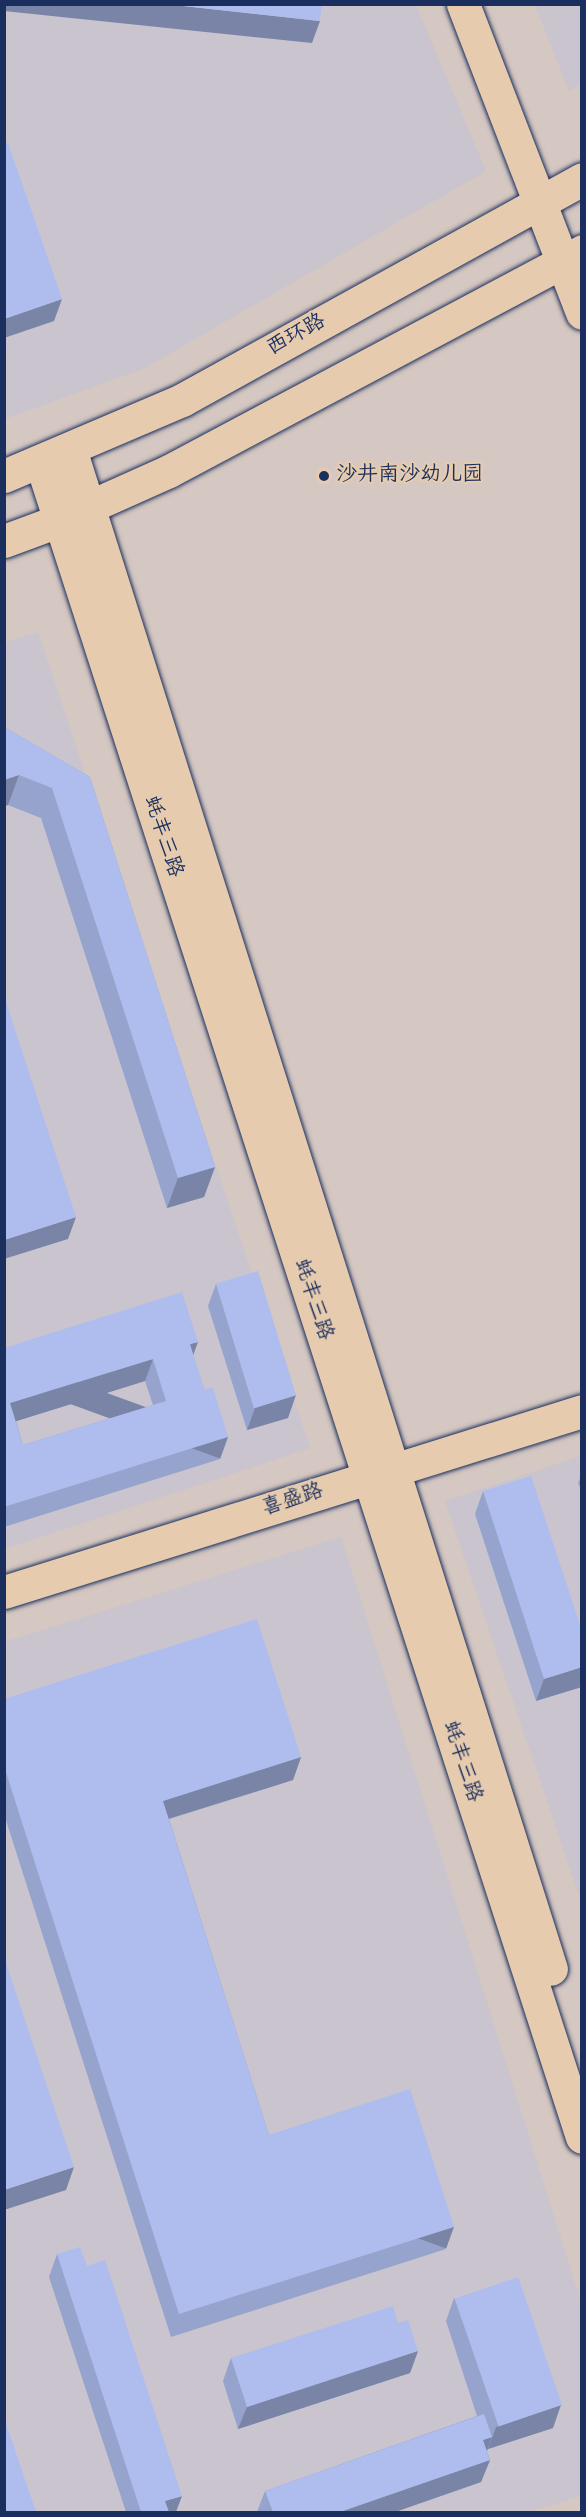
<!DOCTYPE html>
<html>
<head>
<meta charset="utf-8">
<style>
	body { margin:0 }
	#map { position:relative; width:586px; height:2517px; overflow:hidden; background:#d5c7c1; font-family:Dekko,"LXGW WenKai TC",sans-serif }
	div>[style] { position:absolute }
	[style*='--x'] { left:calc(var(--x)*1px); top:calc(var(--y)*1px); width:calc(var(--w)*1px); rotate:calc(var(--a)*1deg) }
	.built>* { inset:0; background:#c9c4ce }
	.roads { filter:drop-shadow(0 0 2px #1b2f5e) drop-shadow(0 0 2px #1b2f5e) }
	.minor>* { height:33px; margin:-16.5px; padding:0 16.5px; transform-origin:16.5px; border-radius:16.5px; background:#e6cbae }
	.primary>* { height:33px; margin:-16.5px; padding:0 16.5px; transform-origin:16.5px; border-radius:16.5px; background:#e6cbae }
	.wall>* { inset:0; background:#96a3cc }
	.shaded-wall>* { inset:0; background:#7a84a6; transform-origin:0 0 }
	.building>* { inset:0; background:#aebded; transform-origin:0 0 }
	.dots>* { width:16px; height:16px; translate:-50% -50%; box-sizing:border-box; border:3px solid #e6cbae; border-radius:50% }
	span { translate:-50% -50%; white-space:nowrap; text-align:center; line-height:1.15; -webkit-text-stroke:4.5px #e6cbae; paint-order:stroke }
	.street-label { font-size:21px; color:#1b2f5e }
	.poi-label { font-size:21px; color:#1b2f5e }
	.left { translate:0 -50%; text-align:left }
	.frame { position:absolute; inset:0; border:6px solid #1b2f5e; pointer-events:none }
</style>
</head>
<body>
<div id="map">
	<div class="built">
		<i style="clip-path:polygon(5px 5px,416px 5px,486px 171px,145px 368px,5px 419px)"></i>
		<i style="clip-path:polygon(535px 5px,581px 5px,581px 83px,569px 91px)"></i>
		<i style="clip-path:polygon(38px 632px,310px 1448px,5px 1549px,4px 643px)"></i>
		<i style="clip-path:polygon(581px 1456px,581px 1901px,445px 1501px)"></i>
		<i style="clip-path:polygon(341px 1537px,581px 2302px,581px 2496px,530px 2512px,5px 2512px,4px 1642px)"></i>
	</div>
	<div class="roads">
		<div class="minor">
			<i style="--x:463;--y:4;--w:331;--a:68.9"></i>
			<i style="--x:70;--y:449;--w:1594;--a:72.44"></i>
			<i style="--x:41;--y:462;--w:1760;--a:72.1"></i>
			<i style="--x:4;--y:1592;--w:606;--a:-17.39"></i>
		</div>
		<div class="primary">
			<i style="--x:4;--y:476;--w:194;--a:-23.1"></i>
			<i style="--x:182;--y:400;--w:457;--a:-28.9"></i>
			<i style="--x:4;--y:541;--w:54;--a:-20.4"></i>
			<i style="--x:55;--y:522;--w:125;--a:-24.1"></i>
			<i style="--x:169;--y:471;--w:468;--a:-28"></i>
		</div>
	</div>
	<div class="wall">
		<i style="clip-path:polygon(4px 727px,90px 777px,215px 1167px,204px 1197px,167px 1208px,41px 818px,8px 805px,4px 806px)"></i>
		<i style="clip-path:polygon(216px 1284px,288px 1418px,247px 1430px,208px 1306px)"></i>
		<i style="clip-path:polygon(evenodd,4px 1348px,193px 1355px,204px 1389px,228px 1437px,220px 1459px,4px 1527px,4px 1348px,145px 1381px,153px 1405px,23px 1445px,16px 1421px,145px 1381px)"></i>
		<i style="clip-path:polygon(582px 1474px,582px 1492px,578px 1483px)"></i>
		<i style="clip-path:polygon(483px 1491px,582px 1631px,536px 1701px,475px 1514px)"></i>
		<i style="clip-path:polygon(4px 1699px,301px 1757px,293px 1780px,169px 1819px,269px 2135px,446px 2249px,171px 2337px,4px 1814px)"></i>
		<i style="clip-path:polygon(57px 2254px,87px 2266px,176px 2512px,126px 2512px,49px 2277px)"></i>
		<i style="clip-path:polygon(454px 2298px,553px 2428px,488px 2449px,488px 2448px,487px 2451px,490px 2460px,481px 2482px,395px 2512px,257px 2512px,265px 2491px,477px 2416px,446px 2321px)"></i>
		<i style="clip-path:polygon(418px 2351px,410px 2373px,238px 2429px,223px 2381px,231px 2358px)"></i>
	</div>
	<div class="shaded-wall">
		<i style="clip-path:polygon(4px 4px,165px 4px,320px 21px,312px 43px,4px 11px)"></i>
		<i style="clip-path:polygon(62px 299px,54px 321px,4px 338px,4px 319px)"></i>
		<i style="clip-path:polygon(19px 775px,8px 805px,4px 806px,4px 780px)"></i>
		<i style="clip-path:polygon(215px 1167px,204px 1197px,167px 1208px,178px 1178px)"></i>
		<i style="clip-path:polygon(76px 1217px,68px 1239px,4px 1259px,4px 1240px)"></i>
		<i style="clip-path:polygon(198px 1342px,190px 1364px,190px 1344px)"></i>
		<i style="clip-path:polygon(153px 1359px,145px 1381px,4px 1425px,10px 1403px)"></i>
		<i style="clip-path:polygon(296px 1395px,288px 1418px,247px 1430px,255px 1408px)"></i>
		<i style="left:228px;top:1437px;width:23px;height:235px;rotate:110deg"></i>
		<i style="clip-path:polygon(582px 1667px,582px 1687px,536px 1701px,544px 1679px)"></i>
		<i style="clip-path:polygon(301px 1757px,293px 1780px,155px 1823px,163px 1801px)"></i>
		<i style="clip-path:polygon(74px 2167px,66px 2190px,4px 2210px,4px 2190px)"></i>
		<i style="left:454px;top:2227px;width:23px;height:288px;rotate:110deg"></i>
		<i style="clip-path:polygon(418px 2351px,410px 2373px,238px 2429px,247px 2407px)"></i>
		<i style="clip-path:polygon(561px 2405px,553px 2428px,488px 2449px,496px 2427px)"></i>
		<i style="clip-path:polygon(492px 2437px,484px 2459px,483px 2440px)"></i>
		<i style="clip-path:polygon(490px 2460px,481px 2482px,395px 2512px,340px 2512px)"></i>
		<i style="clip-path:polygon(182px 2496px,176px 2512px,161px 2512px,165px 2501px)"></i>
	</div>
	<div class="building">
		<i style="clip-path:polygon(165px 4px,322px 4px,320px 21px)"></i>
		<i style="clip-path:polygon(8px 143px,62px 299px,4px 319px,4px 144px)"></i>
		<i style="clip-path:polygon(4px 727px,90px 777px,215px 1167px,178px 1178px,52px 788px,19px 775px,4px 780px)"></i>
		<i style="clip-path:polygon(4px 996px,76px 1217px,4px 1240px)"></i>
		<i style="left:258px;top:1271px;width:130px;height:44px;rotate:73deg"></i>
		<i style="clip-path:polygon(evenodd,182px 1292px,198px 1342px,190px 1344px,204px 1389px,213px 1388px,228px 1437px,4px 1507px,4px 1348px,182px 1292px,153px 1359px,166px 1401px,23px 1445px,10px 1403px,153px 1359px)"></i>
		<i style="clip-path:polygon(531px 1476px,582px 1631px,582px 1667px,544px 1679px,483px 1491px)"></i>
		<i style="clip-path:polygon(257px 1619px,301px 1757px,163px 1801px,269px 2135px,410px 2089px,454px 2227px,179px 2314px,4px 1766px,4px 1699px)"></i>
		<i style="clip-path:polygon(4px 1957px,74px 2167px,4px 2190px)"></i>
		<i style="clip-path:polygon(80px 2247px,87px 2266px,105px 2260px,182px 2496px,165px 2501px,169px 2512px,141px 2512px,57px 2254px)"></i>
		<i style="left:518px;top:2277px;width:135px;height:67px;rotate:71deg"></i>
		<i style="clip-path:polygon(393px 2306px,398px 2323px,408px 2320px,418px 2351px,247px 2407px,231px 2358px)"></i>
		<i style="clip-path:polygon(484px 2414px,492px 2437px,483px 2440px,490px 2460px,340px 2512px,273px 2512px,265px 2491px)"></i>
		<i style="clip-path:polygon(4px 2418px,36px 2512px,4px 2512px)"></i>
	</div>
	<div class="dots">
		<i style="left:324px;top:476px;background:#1b2f5e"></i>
	</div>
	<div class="street-label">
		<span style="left:297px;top:336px;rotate:-29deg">西环路</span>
		<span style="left:162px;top:837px;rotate:72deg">蚝丰三路</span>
		<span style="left:312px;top:1300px;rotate:72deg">蚝丰三路</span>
		<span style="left:293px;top:1501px;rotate:-18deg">喜盛路</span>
		<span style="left:461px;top:1762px;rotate:72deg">蚝丰三路</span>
	</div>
	<div class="poi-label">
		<span class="left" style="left:336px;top:476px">沙井南沙幼儿园</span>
	</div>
	<div class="frame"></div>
</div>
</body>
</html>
